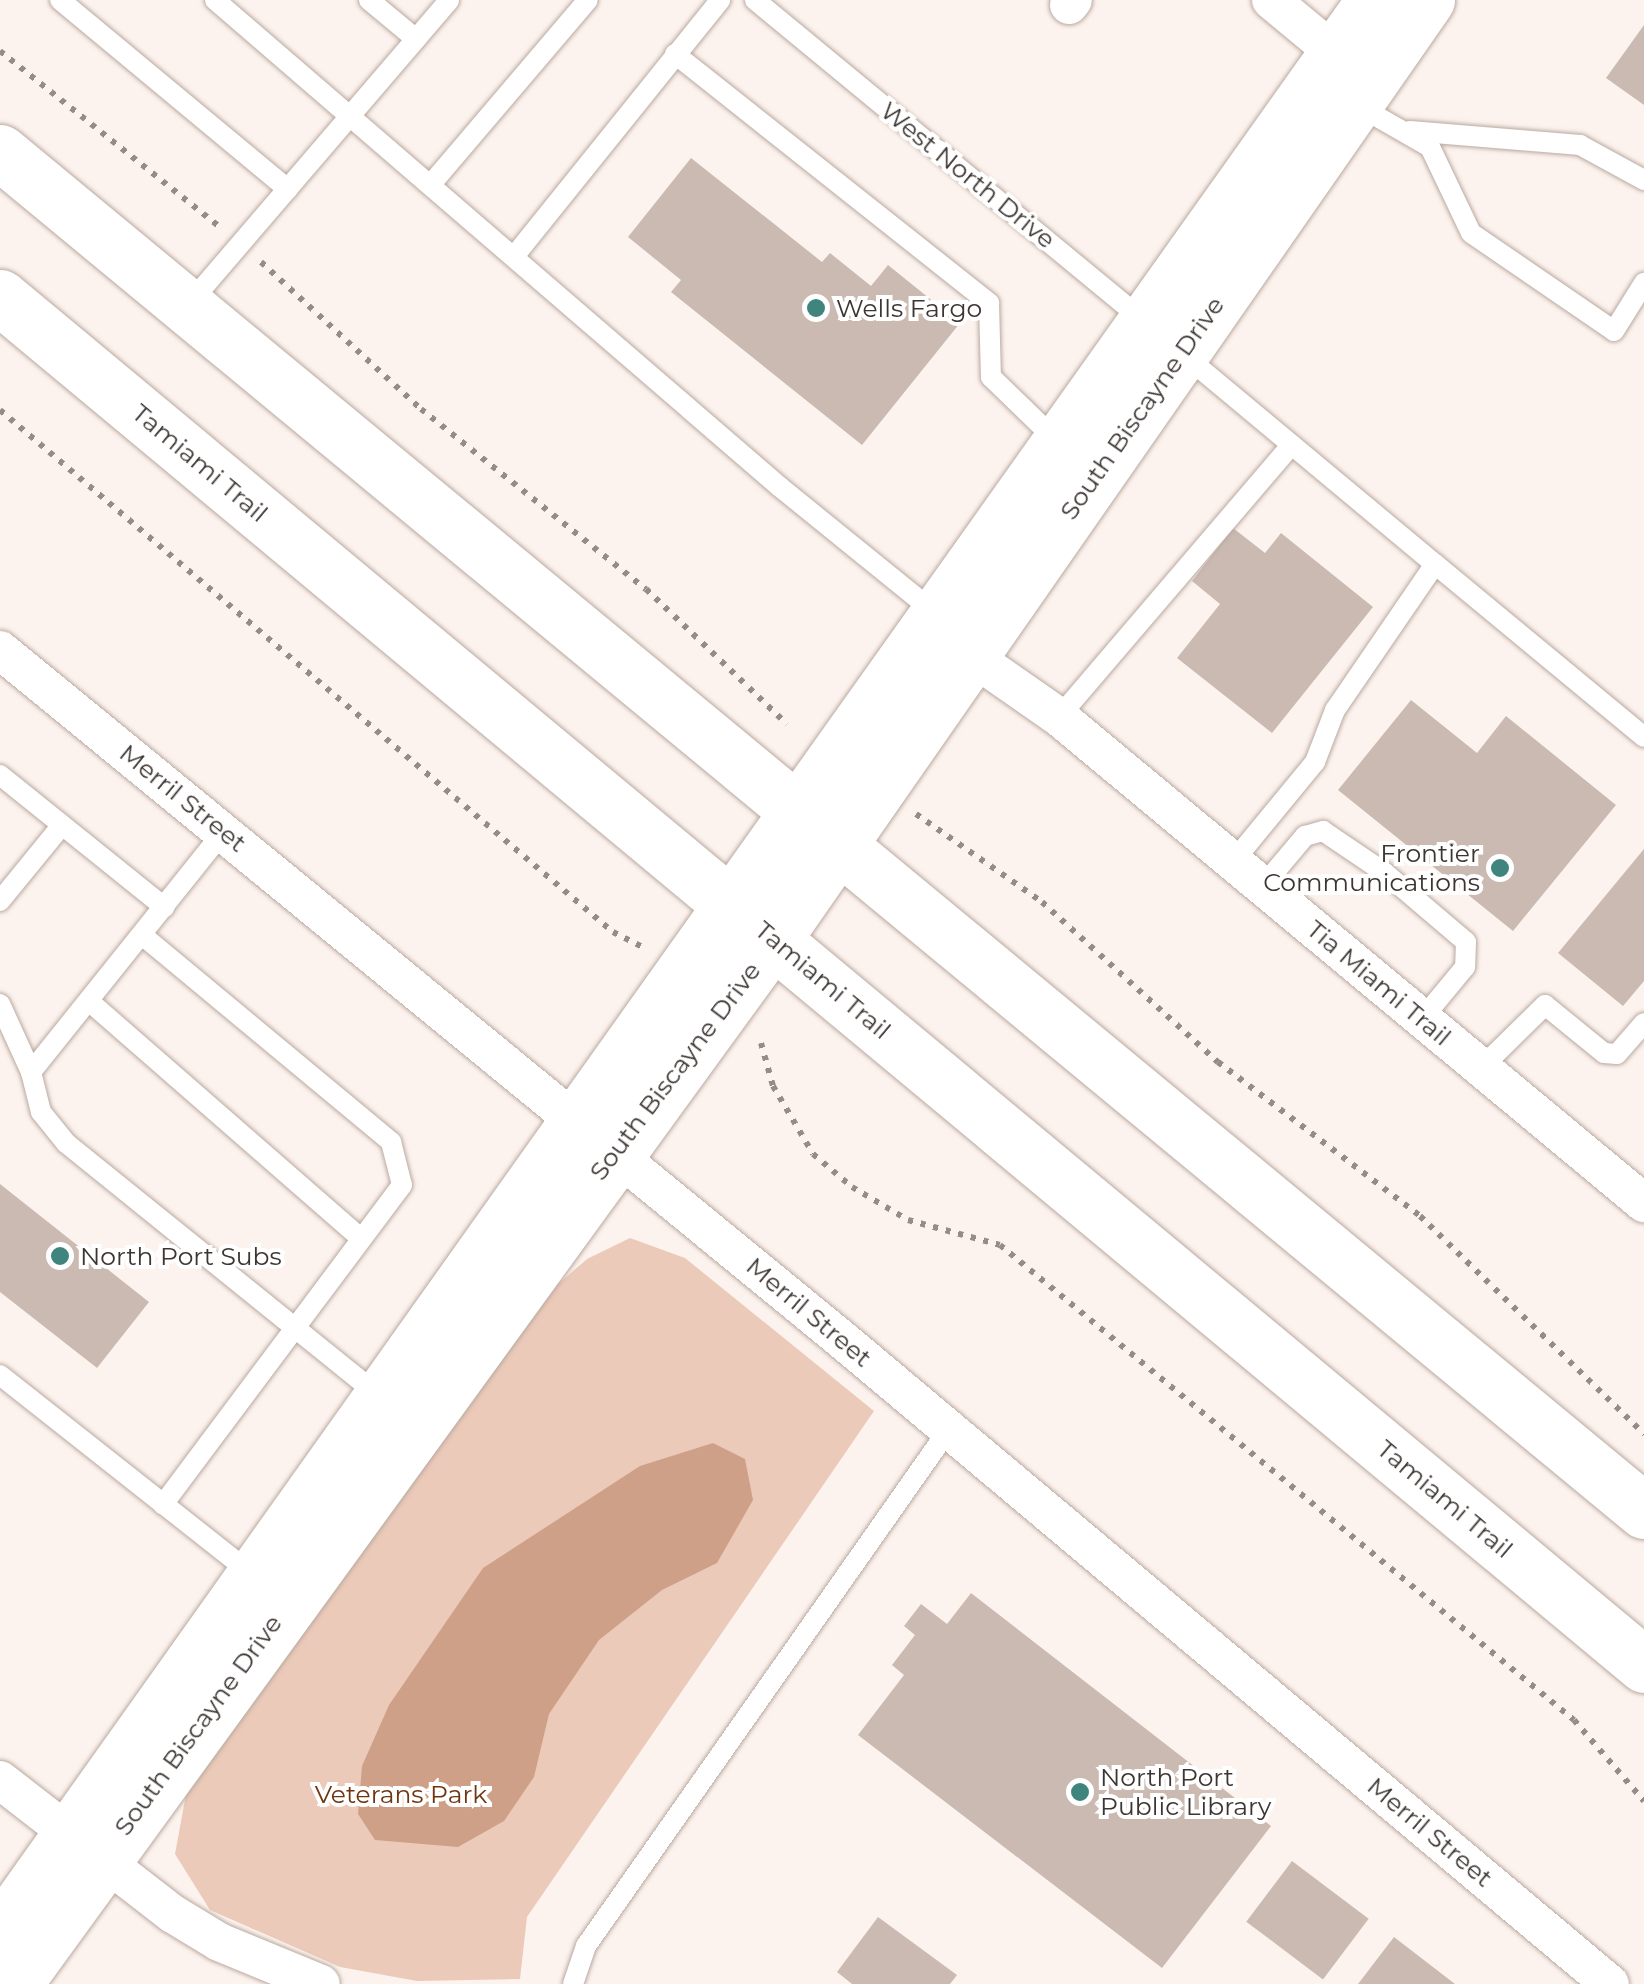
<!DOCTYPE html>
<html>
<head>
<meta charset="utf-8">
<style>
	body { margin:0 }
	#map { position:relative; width:1644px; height:1984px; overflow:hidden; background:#fdf3ee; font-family:Montserrat,sans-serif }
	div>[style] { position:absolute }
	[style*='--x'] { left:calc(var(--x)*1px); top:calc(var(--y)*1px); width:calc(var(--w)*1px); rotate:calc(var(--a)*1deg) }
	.green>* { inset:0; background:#eccab9 }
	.water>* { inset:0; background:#cfa088 }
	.building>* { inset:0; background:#cbbab2; transform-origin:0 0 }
	.path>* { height:6px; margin-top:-3px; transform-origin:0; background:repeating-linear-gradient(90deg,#948c88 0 5px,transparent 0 13px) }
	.roads { filter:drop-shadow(0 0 2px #b9a9a0) drop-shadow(0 0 2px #b9a9a0) }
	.lane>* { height:20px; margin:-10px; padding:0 10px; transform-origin:10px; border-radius:10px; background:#fff }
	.street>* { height:38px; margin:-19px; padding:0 19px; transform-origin:19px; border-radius:19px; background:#fff }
	.secondary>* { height:55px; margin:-27.5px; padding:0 27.5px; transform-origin:27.5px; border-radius:27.5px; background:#fff }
	.primary>* { height:55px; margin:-27.5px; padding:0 27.5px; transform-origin:27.5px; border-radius:27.5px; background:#fff }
	.dots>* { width:28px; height:28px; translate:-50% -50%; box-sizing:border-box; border:5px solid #fff; border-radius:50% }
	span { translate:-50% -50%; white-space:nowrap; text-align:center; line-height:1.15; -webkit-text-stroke:8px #fff; paint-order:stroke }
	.street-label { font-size:25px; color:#3c3532 }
	.poi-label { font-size:25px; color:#3c3532 }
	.left { translate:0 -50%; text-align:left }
	.right { translate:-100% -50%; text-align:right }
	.park-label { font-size:25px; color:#6f350f }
</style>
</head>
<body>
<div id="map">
	<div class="green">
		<i style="clip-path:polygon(630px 1238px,685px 1258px,874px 1411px,527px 1917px,520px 1979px,417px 1981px,340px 1967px,210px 1910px,175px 1854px,186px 1794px,557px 1285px,587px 1259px)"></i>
	</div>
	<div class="water">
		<i style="clip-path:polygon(713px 1443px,745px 1459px,753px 1500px,717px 1563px,662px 1590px,599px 1640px,549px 1714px,534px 1777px,504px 1821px,458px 1847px,375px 1840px,358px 1814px,362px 1766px,389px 1705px,483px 1568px,640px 1466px)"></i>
	</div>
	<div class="building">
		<i style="clip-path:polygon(1644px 25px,1644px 105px,1606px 78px)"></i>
		<i style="clip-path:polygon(691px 158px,822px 262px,830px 253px,871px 286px,888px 265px,960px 323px,862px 445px,671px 292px,681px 280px,628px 237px)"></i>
		<i style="clip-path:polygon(1233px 528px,1265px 553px,1281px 533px,1373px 607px,1272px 733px,1177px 658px,1220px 604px,1192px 581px)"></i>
		<i style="clip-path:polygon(1411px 700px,1477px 753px,1506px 716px,1616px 805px,1513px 931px,1338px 790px)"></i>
		<i style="clip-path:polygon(1644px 849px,1644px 981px,1623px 1006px,1558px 953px)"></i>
		<i style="clip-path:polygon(0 1184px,149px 1302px,97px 1368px,0 1292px)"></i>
		<i style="clip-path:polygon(971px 1593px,1271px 1826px,1162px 1968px,858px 1735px,904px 1675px,892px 1665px,915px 1635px,904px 1626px,921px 1604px,947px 1624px)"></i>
		<i style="left:1292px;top:1861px;width:96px;height:76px;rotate:37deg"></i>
		<i style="clip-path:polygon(878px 1917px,957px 1975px,950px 1984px,852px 1984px,837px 1972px)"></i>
		<i style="clip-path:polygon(1394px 1937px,1455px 1984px,1358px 1984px)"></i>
	</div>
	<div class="path">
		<i style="--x:0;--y:51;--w:283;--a:38.7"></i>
		<i style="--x:261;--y:262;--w:217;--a:42.6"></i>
		<i style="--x:421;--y:409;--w:288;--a:38.7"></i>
		<i style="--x:646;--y:589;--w:195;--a:43.8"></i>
		<i style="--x:0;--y:410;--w:805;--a:40.42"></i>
		<i style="--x:613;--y:932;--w:34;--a:27"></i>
		<i style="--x:916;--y:814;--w:154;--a:34.9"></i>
		<i style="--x:1042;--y:902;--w:238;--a:42.3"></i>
		<i style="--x:1218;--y:1062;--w:254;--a:37.3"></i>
		<i style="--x:1420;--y:1216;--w:313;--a:44.2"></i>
		<i style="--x:761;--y:1043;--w:45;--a:74.4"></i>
		<i style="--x:773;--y:1086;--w:79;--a:59.5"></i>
		<i style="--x:813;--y:1154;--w:51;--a:40.2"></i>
		<i style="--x:852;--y:1187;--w:65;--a:30.5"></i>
		<i style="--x:908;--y:1220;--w:95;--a:15.2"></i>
		<i style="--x:1000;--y:1245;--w:745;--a:39.61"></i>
		<i style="--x:1574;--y:1720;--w:107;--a:49.2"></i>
	</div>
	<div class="roads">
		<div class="lane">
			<i style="--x:60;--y:0;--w:296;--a:39.7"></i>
			<i style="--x:215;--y:0;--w:746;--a:40.76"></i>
			<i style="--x:780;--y:487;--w:202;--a:39"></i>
			<i style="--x:369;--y:0;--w:61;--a:39.7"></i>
			<i style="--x:755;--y:0;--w:503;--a:39.51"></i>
			<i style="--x:675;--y:54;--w:401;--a:38.4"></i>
			<i style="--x:989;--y:303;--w:74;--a:88.5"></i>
			<i style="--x:991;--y:377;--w:93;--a:44.1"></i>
			<i style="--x:1355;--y:104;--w:86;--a:29.8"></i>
			<i style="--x:1430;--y:147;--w:95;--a:64.5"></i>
			<i style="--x:1471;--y:233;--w:173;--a:34.4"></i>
			<i style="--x:1614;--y:331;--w:57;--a:-58"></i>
			<i style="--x:1410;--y:131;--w:171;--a:4.7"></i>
			<i style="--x:1580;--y:145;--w:73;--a:28.7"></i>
			<i style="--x:432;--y:183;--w:240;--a:-49.6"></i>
			<i style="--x:516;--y:254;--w:326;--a:-51.2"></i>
			<i style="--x:188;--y:305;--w:401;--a:-49.4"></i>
			<i style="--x:1184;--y:355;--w:327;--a:39.8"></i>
			<i style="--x:1435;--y:564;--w:177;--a:124.4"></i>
			<i style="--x:1335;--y:710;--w:56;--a:111"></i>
			<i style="--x:1315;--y:762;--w:129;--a:129.4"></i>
			<i style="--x:1435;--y:564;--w:271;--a:39.6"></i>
			<i style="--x:1059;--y:717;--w:358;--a:-49.5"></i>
			<i style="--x:0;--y:775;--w:211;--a:38.8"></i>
			<i style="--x:224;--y:831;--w:309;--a:128.7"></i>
			<i style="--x:31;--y:1072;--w:41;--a:76"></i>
			<i style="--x:41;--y:1112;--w:40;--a:51"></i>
			<i style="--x:66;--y:1143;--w:403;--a:38.9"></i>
			<i style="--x:1262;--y:887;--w:67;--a:-49.9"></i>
			<i style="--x:1305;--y:836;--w:19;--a:-16"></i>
			<i style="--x:1323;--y:831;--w:75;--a:34.1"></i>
			<i style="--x:1385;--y:873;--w:106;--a:40.4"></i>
			<i style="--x:1466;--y:942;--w:25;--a:92"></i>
			<i style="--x:1465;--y:967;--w:67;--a:129.6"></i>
			<i style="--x:0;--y:901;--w:98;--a:-50.8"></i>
			<i style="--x:142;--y:935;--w:324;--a:39.7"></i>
			<i style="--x:391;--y:1142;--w:44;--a:75.7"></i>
			<i style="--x:402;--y:1185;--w:399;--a:126.8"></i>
			<i style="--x:90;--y:1002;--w:359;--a:41.1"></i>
			<i style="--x:0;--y:1004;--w:75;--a:65.5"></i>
			<i style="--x:1481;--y:1068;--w:90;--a:-44.5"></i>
			<i style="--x:1545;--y:1005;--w:76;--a:39.1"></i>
			<i style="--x:1604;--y:1053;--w:13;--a:4"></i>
			<i style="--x:1617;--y:1054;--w:41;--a:-48.9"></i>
			<i style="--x:0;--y:1375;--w:321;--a:38.3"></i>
			<i style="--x:573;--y:1984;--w:40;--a:-71.1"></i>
			<i style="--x:586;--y:1946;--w:632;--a:-54.93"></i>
		</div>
		<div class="street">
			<i style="--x:1271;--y:0;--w:105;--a:39.6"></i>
			<i style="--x:1069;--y:5;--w:6;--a:-51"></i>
			<i style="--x:0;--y:650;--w:1086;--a:39.32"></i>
			<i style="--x:840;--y:1338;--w:1005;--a:40"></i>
			<i style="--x:970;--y:655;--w:108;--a:34.9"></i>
			<i style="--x:1059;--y:717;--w:761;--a:39.72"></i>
			<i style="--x:0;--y:1780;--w:219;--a:37.8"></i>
			<i style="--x:173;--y:1914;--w:54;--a:31.3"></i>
			<i style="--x:219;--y:1942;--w:110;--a:22.4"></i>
		</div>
		<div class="secondary">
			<i style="--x:0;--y:1933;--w:2372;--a:-54.59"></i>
			<i style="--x:14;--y:1984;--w:1293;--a:-54"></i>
			<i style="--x:774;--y:938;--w:1143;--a:-55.16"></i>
		</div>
		<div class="primary">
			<i style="--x:0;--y:152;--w:2133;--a:39.58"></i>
			<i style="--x:0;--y:297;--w:2139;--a:39.76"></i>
		</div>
	</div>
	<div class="dots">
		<i style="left:816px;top:308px;background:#3f857e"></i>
		<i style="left:1500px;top:868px;background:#3f857e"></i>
		<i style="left:60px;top:1256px;background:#3f857e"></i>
		<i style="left:1080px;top:1792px;background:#3f857e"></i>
	</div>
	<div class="street-label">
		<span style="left:968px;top:175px;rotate:39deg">West North Drive</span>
		<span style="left:1142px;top:408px;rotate:-55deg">South Biscayne Drive</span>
		<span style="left:200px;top:463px;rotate:40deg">Tamiami Trail</span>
		<span style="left:183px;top:798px;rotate:39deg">Merril Street</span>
		<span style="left:823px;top:980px;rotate:40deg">Tamiami Trail</span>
		<span style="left:1379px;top:983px;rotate:40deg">Tia Miami Trail</span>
		<span style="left:675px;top:1071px;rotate:-53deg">South Biscayne Drive</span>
		<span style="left:809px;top:1312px;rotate:40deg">Merril Street</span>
		<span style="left:1445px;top:1499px;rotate:40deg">Tamiami Trail</span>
		<span style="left:198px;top:1725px;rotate:-54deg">South Biscayne Drive</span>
		<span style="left:1430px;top:1832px;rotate:40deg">Merril Street</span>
	</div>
	<div class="poi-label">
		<span class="left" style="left:836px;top:308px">Wells Fargo</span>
		<span class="right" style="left:1480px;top:868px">Frontier<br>Communications</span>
		<span class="left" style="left:80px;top:1256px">North Port Subs</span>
		<span class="left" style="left:1100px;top:1792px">North Port<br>Public Library</span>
	</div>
	<div class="park-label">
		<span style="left:401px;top:1794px">Veterans Park</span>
	</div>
</div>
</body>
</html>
